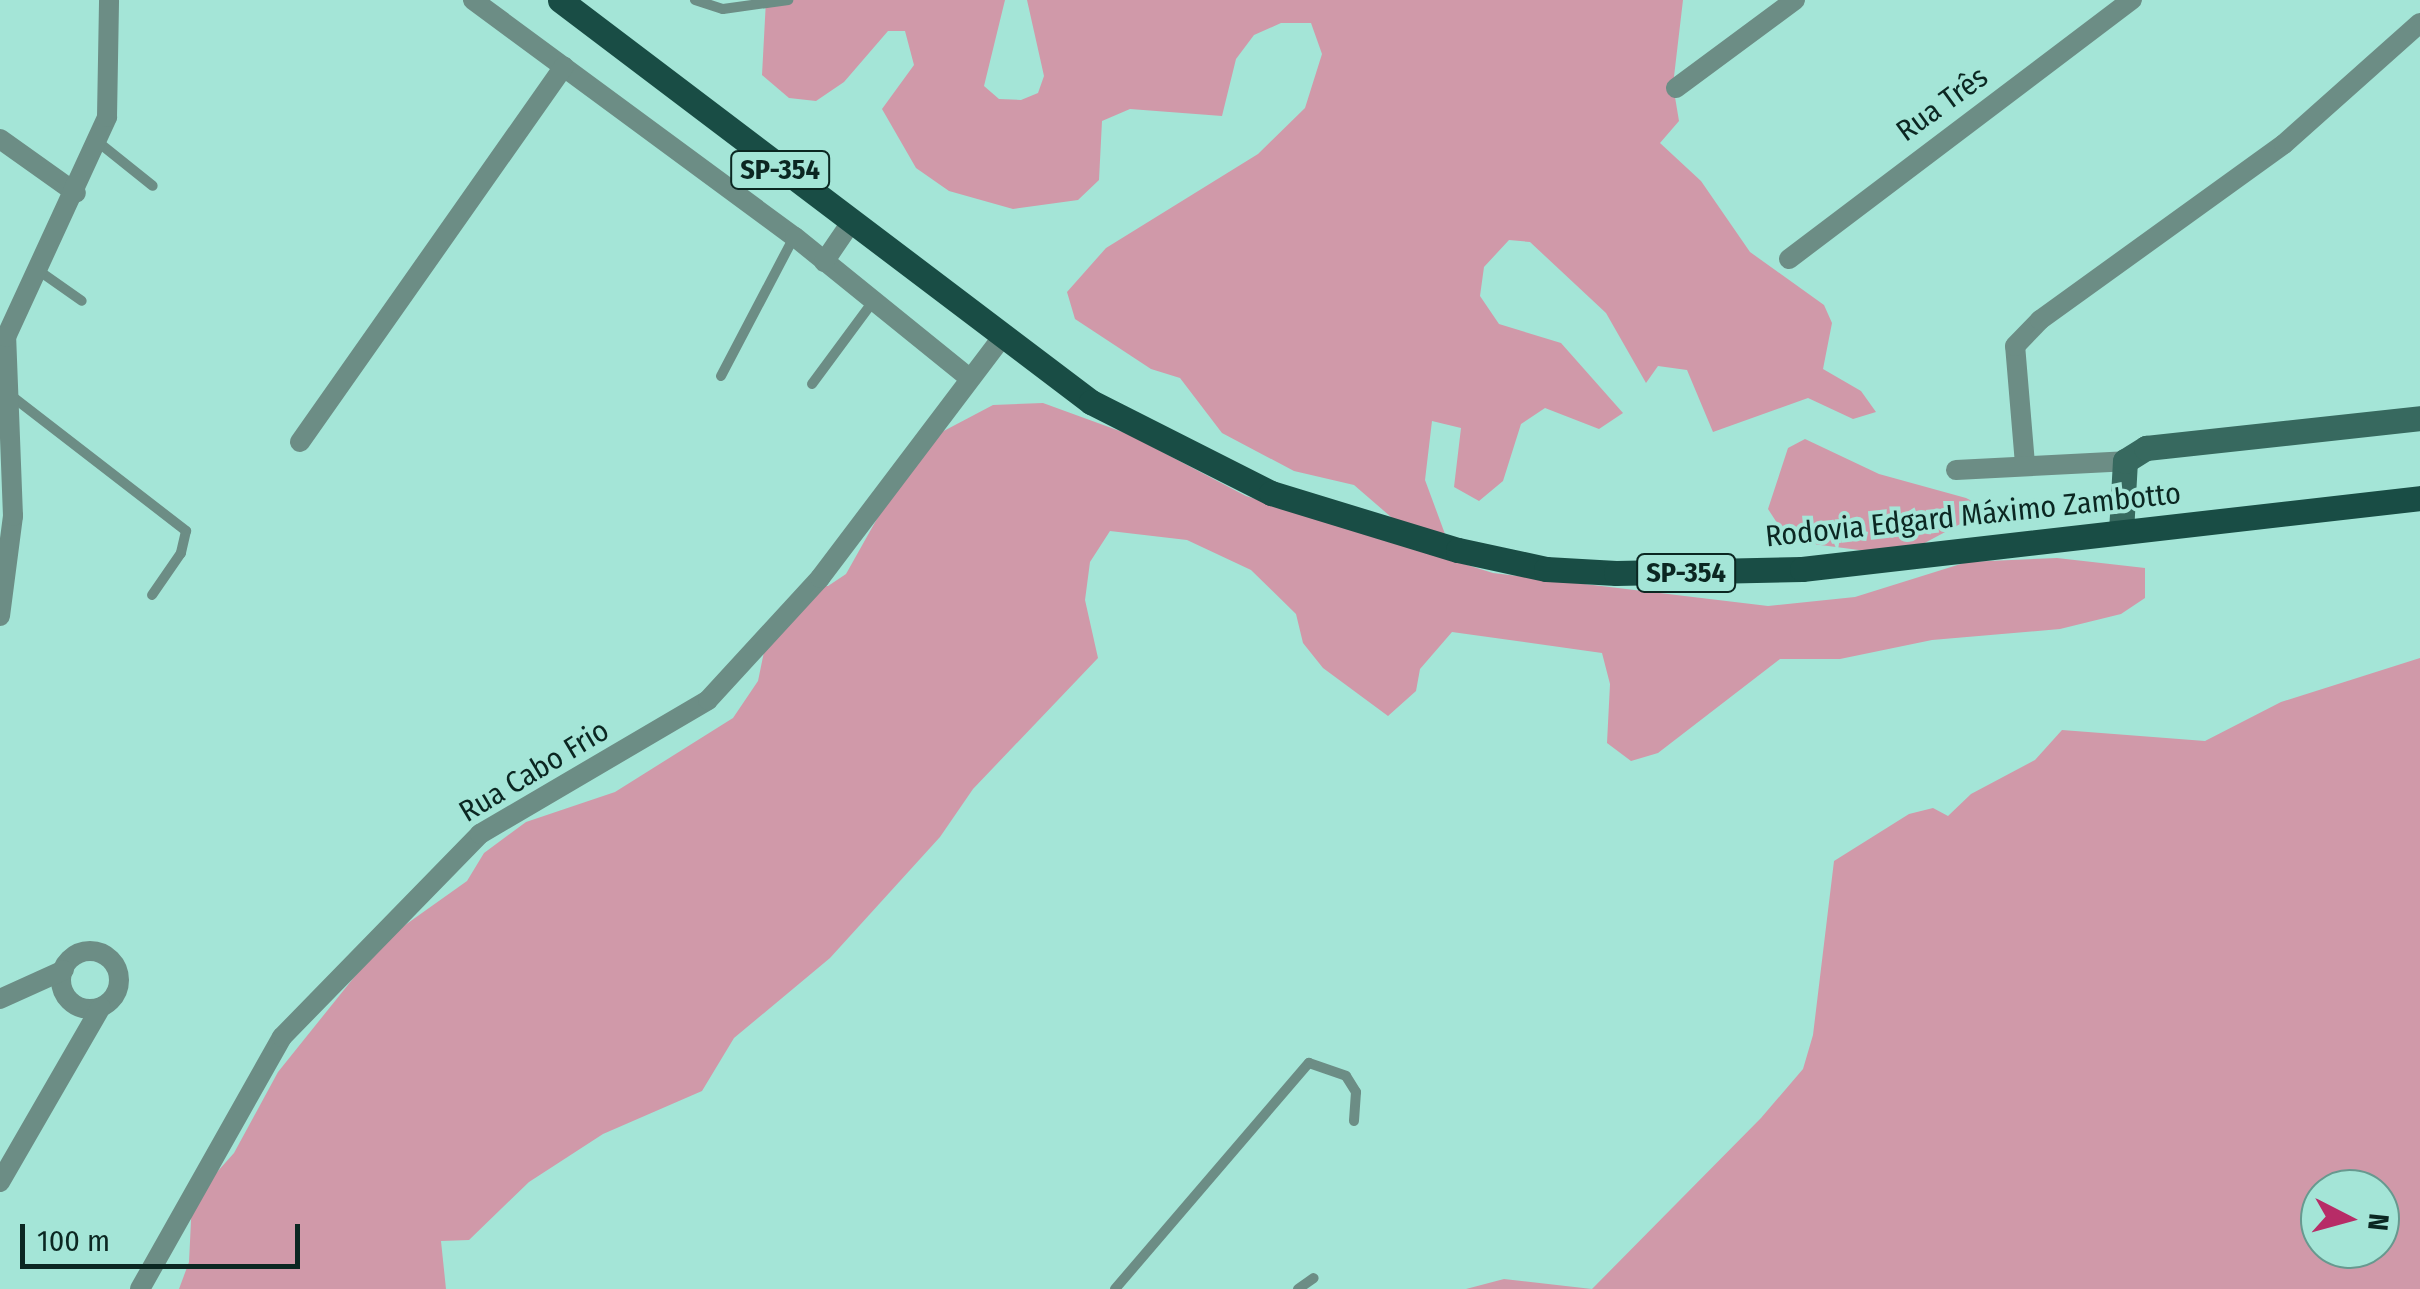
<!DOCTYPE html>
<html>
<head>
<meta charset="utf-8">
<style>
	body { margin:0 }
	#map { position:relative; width:2420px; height:1289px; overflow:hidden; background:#a4e5d7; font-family:"Fira Sans Condensed",sans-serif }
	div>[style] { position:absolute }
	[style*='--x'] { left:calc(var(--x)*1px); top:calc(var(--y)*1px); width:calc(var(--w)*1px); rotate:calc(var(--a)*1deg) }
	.green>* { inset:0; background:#d099a9 }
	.lane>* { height:10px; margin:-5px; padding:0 5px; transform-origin:5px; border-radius:5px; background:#6c8d85 }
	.street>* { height:20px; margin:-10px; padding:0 10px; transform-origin:10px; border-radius:10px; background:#6c8d85 }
	.street>.ring { margin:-10px; padding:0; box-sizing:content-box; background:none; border:20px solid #6c8d85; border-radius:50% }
	.secondary>* { height:25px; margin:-12.5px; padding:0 12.5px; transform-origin:12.5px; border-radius:12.5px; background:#37695f }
	.primary>* { height:25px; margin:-12.5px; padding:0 12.5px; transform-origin:12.5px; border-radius:12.5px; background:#194d45 }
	span { translate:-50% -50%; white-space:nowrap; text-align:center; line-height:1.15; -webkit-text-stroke:8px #a4e5d7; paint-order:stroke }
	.shield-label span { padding:2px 8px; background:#a4e5d7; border:2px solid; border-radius:8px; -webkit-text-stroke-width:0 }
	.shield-label { font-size:28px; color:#0b2722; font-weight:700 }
	.street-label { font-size:30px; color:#0b2722 }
	.north { position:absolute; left:2300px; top:1169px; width:100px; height:100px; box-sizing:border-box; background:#a4e5d7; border:2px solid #67998f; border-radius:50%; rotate:96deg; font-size:28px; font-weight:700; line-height:40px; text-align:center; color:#0b2722 }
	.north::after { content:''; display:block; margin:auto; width:35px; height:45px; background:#b72c67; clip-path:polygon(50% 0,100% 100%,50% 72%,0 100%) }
	.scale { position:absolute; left:20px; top:1224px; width:280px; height:45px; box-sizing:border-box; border:5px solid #0b2722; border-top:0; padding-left:12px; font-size:30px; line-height:35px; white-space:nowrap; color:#0b2722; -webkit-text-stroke:8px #a4e5d7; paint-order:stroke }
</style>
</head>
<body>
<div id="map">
	<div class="green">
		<i style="clip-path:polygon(766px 0,1005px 0,984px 86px,999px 99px,1021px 100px,1038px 93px,1044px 76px,1027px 0,1683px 0,1673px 85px,1679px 121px,1660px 143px,1701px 181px,1750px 252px,1824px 305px,1832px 323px,1823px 369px,1861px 391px,1876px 412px,1853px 419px,1808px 398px,1713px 432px,1687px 370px,1658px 366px,1646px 383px,1606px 313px,1530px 242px,1509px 240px,1484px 267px,1480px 296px,1499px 324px,1561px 343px,1623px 413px,1599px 429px,1545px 408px,1521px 424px,1503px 481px,1479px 501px,1454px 487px,1461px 428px,1432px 421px,1425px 480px,1445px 534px,1398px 523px,1354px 485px,1294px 471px,1222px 433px,1180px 378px,1151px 369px,1075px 319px,1067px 292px,1106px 248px,1258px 154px,1305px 108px,1322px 54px,1311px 23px,1281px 23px,1254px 35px,1236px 59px,1222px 116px,1130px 109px,1102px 121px,1099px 180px,1078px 200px,1013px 209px,949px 191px,916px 168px,882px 109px,914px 65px,905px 31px,888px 31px,844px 82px,816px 101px,789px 98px,762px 75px)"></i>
		<i style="clip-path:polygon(1043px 403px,1128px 434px,1246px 496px,1493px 573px,1768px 606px,1855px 597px,1967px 562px,2057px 558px,2145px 568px,2145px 598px,2121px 614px,2060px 629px,1932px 640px,1840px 659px,1780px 659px,1658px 753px,1631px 761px,1607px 743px,1610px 684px,1602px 653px,1452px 632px,1420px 669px,1416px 691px,1388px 716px,1323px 668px,1303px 643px,1296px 614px,1251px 570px,1187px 540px,1110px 531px,1090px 562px,1085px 600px,1098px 658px,973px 789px,940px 837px,830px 958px,734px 1038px,702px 1091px,603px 1134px,529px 1182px,469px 1240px,441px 1241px,446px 1289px,179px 1289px,189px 1262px,192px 1200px,234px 1153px,278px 1072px,384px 940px,467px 881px,484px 853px,526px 822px,615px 792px,733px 718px,758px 681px,766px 642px,805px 585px,828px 586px,846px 574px,919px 444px,993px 405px)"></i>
		<i style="clip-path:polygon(1805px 439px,1879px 474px,1966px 498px,1978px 504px,1977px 515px,1919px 546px,1882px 553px,1805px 543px,1781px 529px,1768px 509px,1788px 448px)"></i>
		<i style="clip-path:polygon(evenodd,2420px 658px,2420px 1289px,1466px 1289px,1504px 1279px,1592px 1289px,1761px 1118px,1803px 1069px,1813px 1035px,1834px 861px,1909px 814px,1933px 808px,1948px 816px,1971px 794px,2035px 760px,2062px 730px,2205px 741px,2281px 702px,2420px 658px,2320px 1189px,2380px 1189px,2380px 1249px,2320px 1249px,2320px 1189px)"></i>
	</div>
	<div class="lane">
		<i style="--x:695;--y:0;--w:29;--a:18"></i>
		<i style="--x:723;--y:9;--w:66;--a:-7.9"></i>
		<i style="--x:98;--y:142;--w:70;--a:38.7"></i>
		<i style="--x:35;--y:268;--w:57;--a:35.1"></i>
		<i style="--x:721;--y:376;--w:157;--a:-62.3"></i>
		<i style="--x:812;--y:384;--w:101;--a:-53.5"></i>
		<i style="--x:9;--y:394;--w:224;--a:37.7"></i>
		<i style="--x:186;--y:531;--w:23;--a:103"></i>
		<i style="--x:181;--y:553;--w:51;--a:124.6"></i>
		<i style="--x:1115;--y:1289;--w:298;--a:-49.4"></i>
		<i style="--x:1309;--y:1063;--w:39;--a:19"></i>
		<i style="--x:1346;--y:1076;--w:19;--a:58"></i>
		<i style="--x:1356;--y:1092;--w:29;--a:94"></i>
		<i style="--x:1298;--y:1289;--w:19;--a:-35"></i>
	</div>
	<div class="street">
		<i style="--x:473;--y:0;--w:400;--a:36.4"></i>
		<i style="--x:795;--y:237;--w:223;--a:39"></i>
		<i style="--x:1676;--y:88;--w:148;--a:-36.5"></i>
		<i style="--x:0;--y:139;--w:93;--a:35.4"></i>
		<i style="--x:1789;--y:259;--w:430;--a:-37.1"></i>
		<i style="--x:824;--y:262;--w:50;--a:-55.7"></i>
		<i style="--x:300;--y:442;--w:459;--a:-54.9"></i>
		<i style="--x:2025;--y:464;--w:118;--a:-94.8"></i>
		<i style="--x:2015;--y:346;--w:36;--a:-46"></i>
		<i style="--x:2040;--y:320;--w:301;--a:-35.8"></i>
		<i style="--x:2284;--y:144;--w:182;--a:-41.7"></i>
		<i style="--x:1956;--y:470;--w:169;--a:-3"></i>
		<i style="--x:0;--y:616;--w:101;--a:-82.6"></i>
		<i style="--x:13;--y:516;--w:179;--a:-92.2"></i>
		<i style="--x:6;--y:337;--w:242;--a:-65.3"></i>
		<i style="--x:107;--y:117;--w:117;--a:-89"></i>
		<i class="ring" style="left:61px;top:951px;width:38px;height:38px"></i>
		<i style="--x:0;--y:999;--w:70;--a:-24.4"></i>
		<i style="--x:0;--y:1182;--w:202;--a:-60"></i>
		<i style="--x:140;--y:1289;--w:289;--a:-60.6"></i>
		<i style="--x:282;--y:1037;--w:284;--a:-45.7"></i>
		<i style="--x:480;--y:834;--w:264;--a:-30.4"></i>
		<i style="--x:708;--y:700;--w:166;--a:-47.4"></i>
		<i style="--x:820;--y:578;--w:300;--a:-52.9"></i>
	</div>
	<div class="secondary">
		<i style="--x:2121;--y:532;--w:71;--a:-86.8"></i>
		<i style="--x:2125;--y:461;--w:25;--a:-32"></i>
		<i style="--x:2146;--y:448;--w:276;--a:-6.2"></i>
	</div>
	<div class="primary">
		<i style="--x:560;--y:0;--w:666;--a:37.13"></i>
		<i style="--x:1091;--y:402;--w:202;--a:26.8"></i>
		<i style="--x:1271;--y:493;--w:195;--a:17"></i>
		<i style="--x:1458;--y:550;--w:90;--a:12.2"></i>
		<i style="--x:1546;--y:569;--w:70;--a:3.3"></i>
		<i style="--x:1616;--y:573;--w:186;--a:-1.2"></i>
		<i style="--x:1802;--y:569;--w:622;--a:-6.55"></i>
	</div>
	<div class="shield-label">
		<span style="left:780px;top:170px">SP-354</span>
		<span style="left:1686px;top:573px">SP-354</span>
	</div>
	<div class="street-label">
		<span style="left:1942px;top:104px;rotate:-36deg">Rua Três</span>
		<span style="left:1973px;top:515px;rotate:-6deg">Rodovia Edgard Máximo Zambotto</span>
		<span style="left:534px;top:771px;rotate:-31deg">Rua Cabo Frio</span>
	</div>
	<div class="north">N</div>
	<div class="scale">100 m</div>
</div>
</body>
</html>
